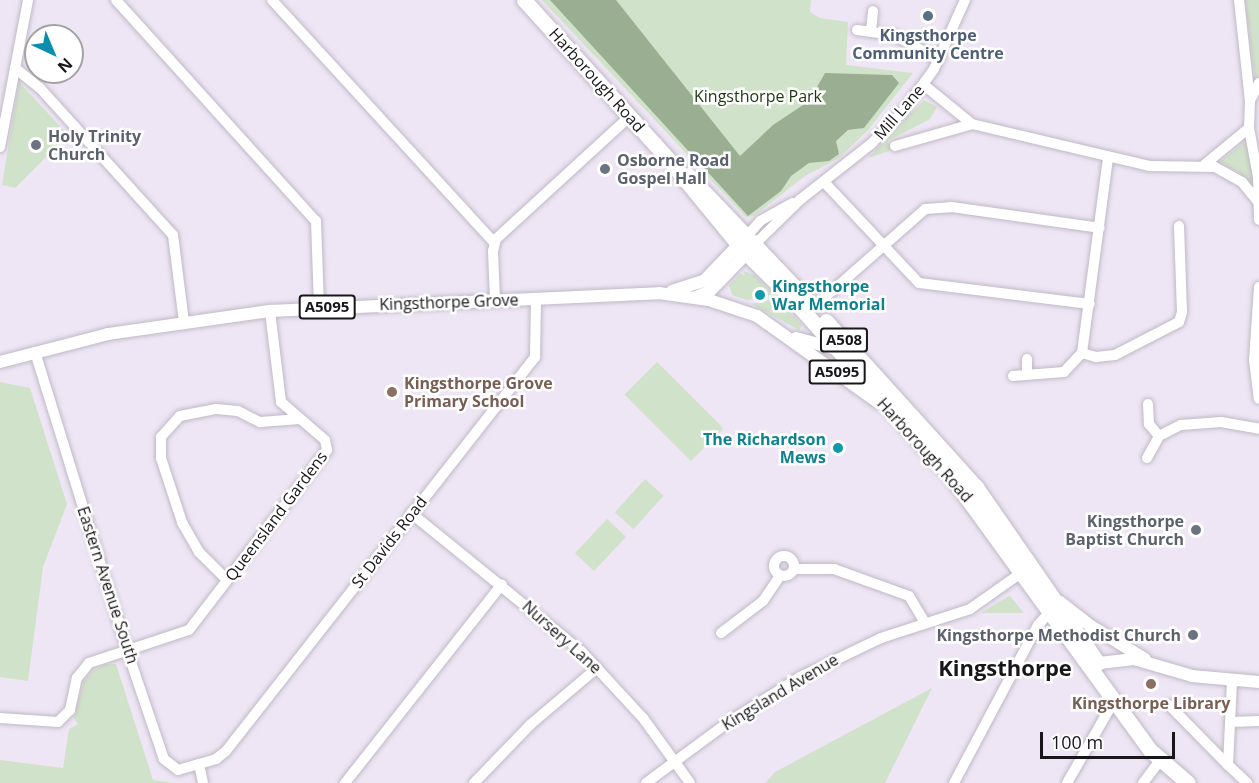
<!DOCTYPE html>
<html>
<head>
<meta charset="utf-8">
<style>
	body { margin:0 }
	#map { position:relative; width:1259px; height:783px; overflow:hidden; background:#eee6f4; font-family:"Open Sans",sans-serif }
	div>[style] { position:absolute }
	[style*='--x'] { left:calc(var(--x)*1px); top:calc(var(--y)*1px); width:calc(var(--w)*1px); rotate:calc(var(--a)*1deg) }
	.green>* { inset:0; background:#d1e2ca; transform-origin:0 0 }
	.forest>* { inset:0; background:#9aaf91 }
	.roads { filter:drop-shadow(0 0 2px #c0b8c6) drop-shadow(0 0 2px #c0b8c6) }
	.minor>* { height:10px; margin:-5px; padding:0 5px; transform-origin:5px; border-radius:5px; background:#fff }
	.minor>.ring { margin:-5px; padding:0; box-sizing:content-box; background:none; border:10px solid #fff; border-radius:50% }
	.major>* { height:12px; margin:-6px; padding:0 6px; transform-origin:6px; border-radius:6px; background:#fff }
	.highway>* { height:15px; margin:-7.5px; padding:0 7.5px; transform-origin:7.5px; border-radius:7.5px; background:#fff }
	.dots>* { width:16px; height:16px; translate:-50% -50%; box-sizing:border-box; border:3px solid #fff; border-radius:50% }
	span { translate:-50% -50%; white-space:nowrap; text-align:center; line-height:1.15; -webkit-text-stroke:5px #fff; paint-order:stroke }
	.shield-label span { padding:2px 4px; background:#fff; border:2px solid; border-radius:4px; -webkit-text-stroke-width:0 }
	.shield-label { font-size:15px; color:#18161a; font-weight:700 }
	.service-label { font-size:16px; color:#4e5e75; font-weight:700 }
	.street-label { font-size:16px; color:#18161a }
	.park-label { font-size:16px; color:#1b380c }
	.worship-label { font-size:16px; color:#5b616d; font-weight:700 }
	.left { translate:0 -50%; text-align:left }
	.right { translate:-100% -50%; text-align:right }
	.culture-label { font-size:16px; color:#0d838f; font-weight:700 }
	.education-label { font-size:16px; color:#785e54; font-weight:700 }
	.district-label { font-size:22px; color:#18161a; font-weight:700 }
	.north { position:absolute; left:24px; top:24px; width:60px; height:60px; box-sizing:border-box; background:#fff; border:2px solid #a3a2a3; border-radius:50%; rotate:136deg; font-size:16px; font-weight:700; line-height:24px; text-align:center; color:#18161a }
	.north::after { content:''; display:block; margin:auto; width:21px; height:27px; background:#0b8dad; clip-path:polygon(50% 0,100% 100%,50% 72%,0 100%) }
	.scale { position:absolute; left:1040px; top:732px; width:135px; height:27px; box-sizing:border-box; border:3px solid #18161a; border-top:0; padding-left:8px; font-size:18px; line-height:21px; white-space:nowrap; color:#18161a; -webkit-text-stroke:4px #fff; paint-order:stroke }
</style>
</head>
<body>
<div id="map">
	<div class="green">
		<i style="clip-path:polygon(542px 0,811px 0,810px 12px,820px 18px,848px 22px,846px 65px,913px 73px,868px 130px,839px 158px,805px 176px,754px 216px,746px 217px)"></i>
		<i style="clip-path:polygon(1245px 0,1259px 0,1259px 75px,1255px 81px)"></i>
		<i style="clip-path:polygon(19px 82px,68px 135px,15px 188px,2px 185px)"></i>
		<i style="clip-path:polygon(924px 100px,937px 107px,930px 119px,888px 141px,892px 150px,868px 158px)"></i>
		<i style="clip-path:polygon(1246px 141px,1252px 159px,1253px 188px,1238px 172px,1219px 162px)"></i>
		<i style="clip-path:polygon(743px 271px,755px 275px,767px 288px,762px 294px,768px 288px,776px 296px,747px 300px,732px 295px,729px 285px,740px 274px,745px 275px)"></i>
		<i style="clip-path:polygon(778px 299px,802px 325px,799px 330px,752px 304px)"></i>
		<i style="left:657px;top:362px;width:94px;height:46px;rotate:45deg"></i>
		<i style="clip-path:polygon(0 382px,30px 388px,67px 504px,43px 567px,28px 681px,0 677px)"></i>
		<i style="left:645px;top:479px;width:25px;height:45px;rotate:42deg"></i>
		<i style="left:607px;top:519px;width:26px;height:47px;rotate:43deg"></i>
		<i style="clip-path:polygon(1010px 596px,1024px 613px,981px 613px,1007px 597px)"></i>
		<i style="clip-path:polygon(105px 664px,116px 664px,153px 780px,174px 783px,0 783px,0 760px,63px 768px,69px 729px,78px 724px,74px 718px,83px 683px,91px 672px)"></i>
		<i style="clip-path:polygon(932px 688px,885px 783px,765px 783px,775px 772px)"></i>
	</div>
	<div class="forest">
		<i style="clip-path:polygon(550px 0,616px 0,740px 156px,773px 125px,809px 101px,825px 73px,892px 75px,899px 83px,864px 128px,848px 130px,836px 141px,839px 154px,829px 161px,809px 163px,791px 176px,781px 191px,748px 216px)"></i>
	</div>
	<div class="roads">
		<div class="minor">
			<i style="--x:116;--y:0;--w:298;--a:47.9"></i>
			<i style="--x:316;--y:221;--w:86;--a:88"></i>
			<i style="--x:272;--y:0;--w:328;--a:47.5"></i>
			<i style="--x:1239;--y:0;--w:102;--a:83.8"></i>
			<i style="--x:857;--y:30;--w:37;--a:8"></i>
			<i style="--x:894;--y:35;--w:51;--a:29.1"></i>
			<i style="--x:871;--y:31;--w:20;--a:-84"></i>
			<i style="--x:15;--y:68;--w:32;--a:39"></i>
			<i style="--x:40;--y:88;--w:198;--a:47.9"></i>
			<i style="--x:173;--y:235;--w:88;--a:82.8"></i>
			<i style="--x:1259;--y:83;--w:20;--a:117"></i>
			<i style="--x:1250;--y:101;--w:27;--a:92"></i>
			<i style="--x:1249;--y:128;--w:50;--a:79.6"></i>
			<i style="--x:1258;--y:177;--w:43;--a:88.7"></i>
			<i style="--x:924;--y:85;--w:62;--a:39.1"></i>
			<i style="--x:972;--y:124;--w:182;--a:13.3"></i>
			<i style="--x:1149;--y:166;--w:66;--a:0.9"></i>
			<i style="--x:1215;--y:167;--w:31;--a:29"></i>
			<i style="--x:1242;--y:182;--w:26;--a:51"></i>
			<i style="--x:895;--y:146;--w:80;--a:-15.9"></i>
			<i style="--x:0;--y:147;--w:150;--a:-79.2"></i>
			<i style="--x:1204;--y:165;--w:58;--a:-39.4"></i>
			<i style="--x:825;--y:183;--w:137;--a:46.8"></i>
			<i style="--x:919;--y:283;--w:172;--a:7"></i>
			<i style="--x:748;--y:242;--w:7;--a:-90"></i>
			<i style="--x:748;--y:235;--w:18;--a:-49"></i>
			<i style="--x:760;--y:221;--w:37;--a:-29"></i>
			<i style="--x:756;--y:243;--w:63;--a:-44.4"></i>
			<i style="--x:801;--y:199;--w:89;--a:-38.2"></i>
			<i style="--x:871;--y:144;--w:49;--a:-45.8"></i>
			<i style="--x:905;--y:109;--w:49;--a:-54.1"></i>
			<i style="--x:934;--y:69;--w:76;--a:-65.8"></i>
			<i style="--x:1259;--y:287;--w:73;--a:93.9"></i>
			<i style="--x:1254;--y:360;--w:39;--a:83"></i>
			<i style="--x:495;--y:299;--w:48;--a:-92.4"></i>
			<i style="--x:493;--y:251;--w:12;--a:-76"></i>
			<i style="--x:496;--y:239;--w:182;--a:-42.5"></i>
			<i style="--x:814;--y:307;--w:148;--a:-41.4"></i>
			<i style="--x:925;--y:209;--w:26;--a:-4"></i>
			<i style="--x:951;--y:207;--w:150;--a:8"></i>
			<i style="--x:35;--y:352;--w:312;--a:72.8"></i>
			<i style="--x:127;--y:650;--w:115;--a:71.3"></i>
			<i style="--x:164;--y:759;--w:18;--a:38"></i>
			<i style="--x:178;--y:770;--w:40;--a:-16"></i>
			<i style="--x:216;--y:759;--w:13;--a:-39"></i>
			<i style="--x:226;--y:751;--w:501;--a:-51.89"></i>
			<i style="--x:535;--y:357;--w:59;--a:-89"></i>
			<i style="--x:1082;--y:353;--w:15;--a:16"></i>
			<i style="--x:1096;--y:357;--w:19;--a:-6"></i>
			<i style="--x:1115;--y:355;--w:72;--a:-27.3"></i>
			<i style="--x:1179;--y:322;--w:10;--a:-73"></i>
			<i style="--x:1182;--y:312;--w:86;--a:-92"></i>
			<i style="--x:1027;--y:359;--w:15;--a:90"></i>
			<i style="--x:1013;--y:376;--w:51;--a:-4.5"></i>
			<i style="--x:1064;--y:372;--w:26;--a:-47"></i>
			<i style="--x:1082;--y:353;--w:198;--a:-82.4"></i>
			<i style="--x:1159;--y:436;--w:25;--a:-27"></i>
			<i style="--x:1181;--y:425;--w:40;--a:-4.3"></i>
			<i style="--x:1221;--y:422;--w:39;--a:10"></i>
			<i style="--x:1147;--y:458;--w:25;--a:-61"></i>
			<i style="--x:1159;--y:436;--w:16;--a:-130"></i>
			<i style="--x:1149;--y:424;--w:20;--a:-93"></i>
			<i style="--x:411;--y:513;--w:220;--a:39.1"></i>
			<i style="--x:582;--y:652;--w:90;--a:47.3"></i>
			<i style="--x:643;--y:718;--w:80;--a:54.1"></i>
			<i class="ring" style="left:774px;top:556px;width:10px;height:10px"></i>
			<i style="--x:794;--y:569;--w:40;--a:0"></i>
			<i style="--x:834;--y:569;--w:80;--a:19.8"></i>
			<i style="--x:909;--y:596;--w:31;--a:59"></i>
			<i style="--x:227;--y:580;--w:40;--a:-135"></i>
			<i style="--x:199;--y:552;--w:34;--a:-120"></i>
			<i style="--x:182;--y:522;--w:67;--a:-108.2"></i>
			<i style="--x:161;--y:458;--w:21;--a:-90"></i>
			<i style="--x:161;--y:437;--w:28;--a:-48"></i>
			<i style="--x:180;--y:416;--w:37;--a:-11"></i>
			<i style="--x:216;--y:409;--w:22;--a:5"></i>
			<i style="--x:238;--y:411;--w:25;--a:27"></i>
			<i style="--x:260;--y:422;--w:40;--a:-4.3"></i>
			<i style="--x:721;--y:633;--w:53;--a:-37.3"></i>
			<i style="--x:763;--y:601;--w:30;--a:-56"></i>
			<i style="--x:1232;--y:681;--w:84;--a:92.7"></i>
			<i style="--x:1228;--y:765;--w:26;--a:43"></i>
			<i style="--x:1169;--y:705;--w:84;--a:45.5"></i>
			<i style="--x:0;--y:718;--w:58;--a:3.9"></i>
			<i style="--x:58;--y:722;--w:17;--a:-45"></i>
			<i style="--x:70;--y:710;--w:33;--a:-78"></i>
			<i style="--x:77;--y:678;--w:19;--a:-51"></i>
			<i style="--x:89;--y:663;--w:105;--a:-18.3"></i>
			<i style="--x:189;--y:630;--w:227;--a:-52.5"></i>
			<i style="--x:327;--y:450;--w:10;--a:-101"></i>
			<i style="--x:325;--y:440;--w:58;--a:-139.2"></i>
			<i style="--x:281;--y:402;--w:92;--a:-96.9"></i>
			<i style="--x:1230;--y:722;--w:29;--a:-2"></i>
			<i style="--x:199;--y:764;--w:19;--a:78"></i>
			<i style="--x:345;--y:783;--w:253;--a:-51.7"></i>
			<i style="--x:474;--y:783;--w:82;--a:-46"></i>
			<i style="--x:531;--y:724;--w:87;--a:-40.3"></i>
			<i style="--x:646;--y:783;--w:101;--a:-36.5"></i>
			<i style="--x:727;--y:723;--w:86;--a:-32.2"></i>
			<i style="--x:800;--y:677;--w:90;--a:-25.7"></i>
			<i style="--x:881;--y:638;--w:94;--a:-18"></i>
			<i style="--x:970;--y:609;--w:62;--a:-35.2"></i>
			<i style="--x:954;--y:783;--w:179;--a:-62"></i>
			<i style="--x:1038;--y:625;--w:22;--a:-47"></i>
			<i style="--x:1067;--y:783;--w:95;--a:-60.2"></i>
			<i style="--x:1143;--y:783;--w:31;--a:-53"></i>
		</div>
		<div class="major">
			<i style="--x:672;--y:291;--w:35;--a:-18"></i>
			<i style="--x:705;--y:280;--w:55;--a:-46.5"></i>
			<i style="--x:696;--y:297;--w:15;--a:-23"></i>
			<i style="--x:710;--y:291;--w:62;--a:-45.7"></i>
			<i style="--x:796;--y:338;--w:46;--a:15.3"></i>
			<i style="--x:0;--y:362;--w:112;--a:-14.5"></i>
			<i style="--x:108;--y:334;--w:164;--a:-8.1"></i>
			<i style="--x:270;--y:311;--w:389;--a:-2.6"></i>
			<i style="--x:659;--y:293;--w:50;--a:8"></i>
			<i style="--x:709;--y:300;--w:51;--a:18.4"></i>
			<i style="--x:757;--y:316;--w:150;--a:35.5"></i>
			<i style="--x:1060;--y:602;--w:39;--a:38"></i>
			<i style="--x:1091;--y:626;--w:63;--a:31.4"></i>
			<i style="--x:1091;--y:664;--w:43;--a:-6.6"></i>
			<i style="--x:1134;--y:659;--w:60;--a:16.3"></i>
			<i style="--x:1192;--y:676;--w:67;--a:5.1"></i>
		</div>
		<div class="highway">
			<i style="--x:524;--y:0;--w:216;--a:47.8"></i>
			<i style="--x:669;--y:160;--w:117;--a:50.6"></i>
			<i style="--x:743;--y:250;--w:64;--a:44.4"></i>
			<i style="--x:789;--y:295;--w:246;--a:48.3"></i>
			<i style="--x:953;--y:479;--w:335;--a:54"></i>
			<i style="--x:1150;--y:750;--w:50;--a:41"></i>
			<i style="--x:688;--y:175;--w:177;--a:46.4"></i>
			<i style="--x:826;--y:321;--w:224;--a:47.9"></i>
			<i style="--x:976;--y:487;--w:214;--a:55.3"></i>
		</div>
	</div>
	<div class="dots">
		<i style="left:928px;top:16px;background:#5c6f8a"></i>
		<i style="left:36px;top:145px;background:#6b7280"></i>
		<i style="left:605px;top:169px;background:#6b7280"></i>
		<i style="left:760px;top:295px;background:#0f9aa8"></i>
		<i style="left:392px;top:392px;background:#8d6e63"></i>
		<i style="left:838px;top:448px;background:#0f9aa8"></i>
		<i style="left:1196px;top:530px;background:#6b7280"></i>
		<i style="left:1193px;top:635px;background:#6b7280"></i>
		<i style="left:1151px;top:684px;background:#8d6e63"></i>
	</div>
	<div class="shield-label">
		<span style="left:327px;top:307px">A5095</span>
		<span style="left:844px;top:340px">A508</span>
		<span style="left:837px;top:372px">A5095</span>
	</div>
	<div class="service-label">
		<span style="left:928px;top:44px">Kingsthorpe<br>Community Centre</span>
	</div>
	<div class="street-label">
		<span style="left:597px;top:80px;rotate:48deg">Harborough Road</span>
		<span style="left:899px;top:112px;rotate:-49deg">Mill Lane</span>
		<span style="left:449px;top:302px;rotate:-2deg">Kingsthorpe Grove</span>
		<span style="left:925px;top:450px;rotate:48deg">Harborough Road</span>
		<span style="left:276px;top:516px;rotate:-53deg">Queensland Gardens</span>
		<span style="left:389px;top:542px;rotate:-52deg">St Davids Road</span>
		<span style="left:108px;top:585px;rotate:72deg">Eastern Avenue South</span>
		<span style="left:562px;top:637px;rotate:42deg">Nursery Lane</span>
		<span style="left:780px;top:692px;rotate:-31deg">Kingsland Avenue</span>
	</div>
	<div class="park-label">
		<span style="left:758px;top:96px">Kingsthorpe Park</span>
	</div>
	<div class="worship-label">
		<span class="left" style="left:48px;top:145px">Holy Trinity<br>Church</span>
		<span class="left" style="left:617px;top:169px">Osborne Road<br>Gospel Hall</span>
		<span class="right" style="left:1184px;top:530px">Kingsthorpe<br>Baptist Church</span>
		<span class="right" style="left:1181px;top:635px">Kingsthorpe Methodist Church</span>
	</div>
	<div class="culture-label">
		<span class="left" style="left:772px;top:295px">Kingsthorpe<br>War Memorial</span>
		<span class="right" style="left:826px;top:448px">The Richardson<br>Mews</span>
	</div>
	<div class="education-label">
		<span class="left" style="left:404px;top:392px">Kingsthorpe Grove<br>Primary School</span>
		<span style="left:1151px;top:703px">Kingsthorpe Library</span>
	</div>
	<div class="district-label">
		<span style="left:1005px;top:668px">Kingsthorpe</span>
	</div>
	<div class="north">N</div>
	<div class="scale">100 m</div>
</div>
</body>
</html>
